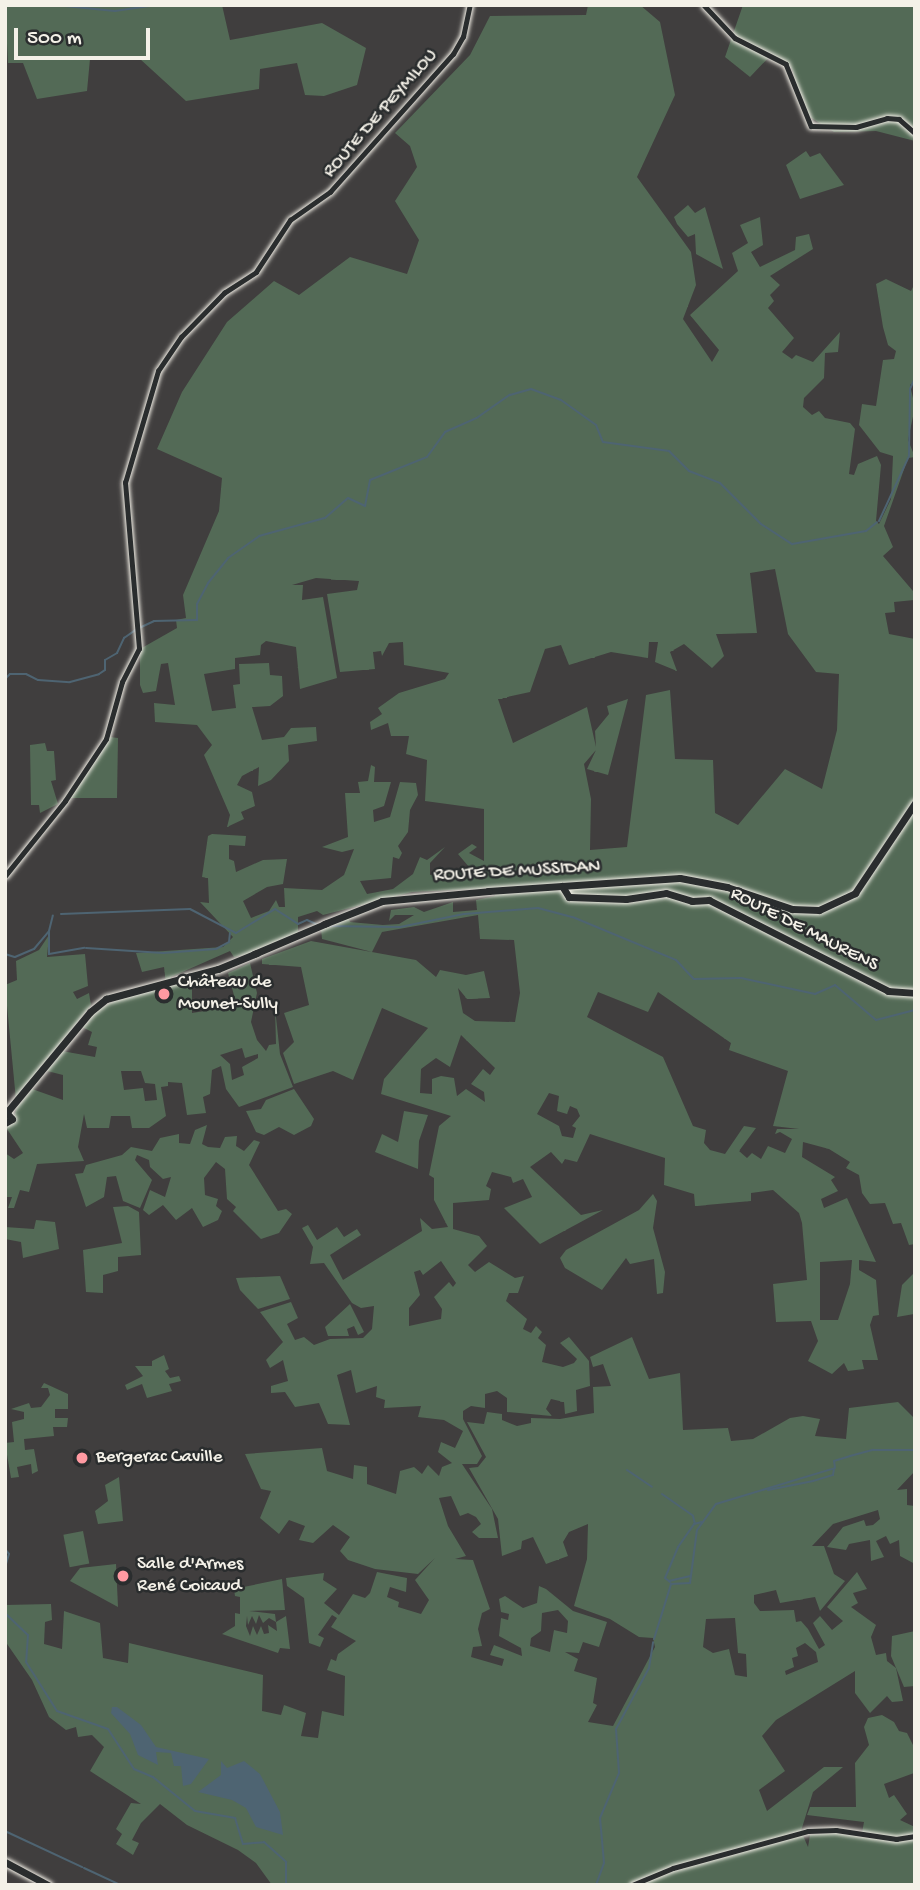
<!DOCTYPE html>
<html>
<head>
<meta charset="utf-8">
<style>
	body { margin:0 }
	#map { position:relative; width:920px; height:1890px; overflow:hidden; background:#403e3e; font-family:"Gochi Hand",sans-serif }
	div>[style] { position:absolute }
	[style*='--x'] { left:calc(var(--x)*1px); top:calc(var(--y)*1px); width:calc(var(--w)*1px); rotate:calc(var(--a)*1deg) }
	.green>* { inset:0; background:#536a56; transform-origin:0 0 }
	.water>* { inset:0; background:#4e6472 }
	.stream>* { height:2px; margin:-1px; padding:0 1px; transform-origin:1px; border-radius:1px; background:#4e6472 }
	.roads { filter:drop-shadow(0 0 2px #f4f1e8) drop-shadow(0 0 2px #f4f1e8) }
	.minor>* { height:4.5px; margin:-2.25px; padding:0 2.25px; transform-origin:2.25px; border-radius:2.25px; background:#2a2d2e }
	.major>* { height:7px; margin:-3.5px; padding:0 3.5px; transform-origin:3.5px; border-radius:3.5px; background:#2a2d2e }
	.dots>* { width:19px; height:19px; translate:-50% -50%; box-sizing:border-box; border:4px solid #2a2d2e; border-radius:50% }
	span { translate:-50% -50%; white-space:nowrap; text-align:center; line-height:1.15; -webkit-text-stroke:5px #2a2d2e; paint-order:stroke }
	.street-label { font-size:19px; color:#f4f1e8 }
	.poi-label { font-size:19px; color:#f4f1e8 }
	.left { translate:0 -50%; text-align:left }
	.frame { position:absolute; inset:0; border:7px solid #f4f1e8; pointer-events:none }
	.scale { position:absolute; left:14px; top:28px; width:136px; height:32px; box-sizing:border-box; border:4px solid #f4f1e8; border-top:0; padding-left:9px; font-size:21px; line-height:24px; white-space:nowrap; color:#f4f1e8; -webkit-text-stroke:5px #2a2d2e; paint-order:stroke }
</style>
</head>
<body>
<div id="map">
	<div class="green">
		<i style="clip-path:polygon(5px 5px,222px 5px,230px 40px,322px 23px,366px 48px,357px 85px,324px 96px,305px 95px,297px 63px,260px 69px,259px 89px,186px 101px,140px 59px,90px 59px,87px 91px,37px 99px,23px 63px,8px 63px)"></i>
		<i style="clip-path:polygon(evenodd,588px 5px,640px 5px,660px 22px,675px 95px,637px 177px,691px 252px,696px 285px,683px 319px,712px 362px,719px 350px,690px 315px,738px 271px,732px 253px,748px 243px,740px 225px,760px 217px,763px 245px,751px 252px,760px 267px,795px 250px,796px 237px,809px 234px,813px 249px,770px 276px,780px 285px,770px 295px,774px 301px,768px 308px,794px 338px,782px 352px,792px 359px,796px 355px,813px 362px,840px 332px,838px 352px,825px 353px,824px 378px,804px 398px,803px 407px,812px 415px,819px 411px,825px 418px,850px 423px,855px 429px,849px 474px,854px 475px,858px 464px,877px 456px,881px 465px,876px 521px,879px 524px,891px 499px,893px 456px,880px 452px,859px 425px,862px 404px,876px 406px,883px 360px,894px 359px,896px 351px,888px 345px,883px 327px,876px 284px,886px 279px,911px 291px,915px 283px,915px 381px,910px 385px,915px 407px,908px 440px,915px 457px,908px 458px,884px 526px,893px 547px,883px 556px,913px 591px,914px 600px,894px 602px,895px 612px,885px 613px,889px 634px,915px 639px,915px 1244px,909px 1245px,901px 1223px,893px 1224px,885px 1203px,870px 1204px,862px 1193px,859px 1175px,846px 1168px,850px 1162px,829px 1149px,803px 1142px,802px 1157px,835px 1177px,831px 1180px,838px 1191px,821px 1199px,824px 1208px,847px 1198px,876px 1262px,859px 1260px,859px 1270px,876px 1280px,879px 1315px,873px 1316px,870px 1325px,878px 1360px,862px 1360px,864px 1369px,848px 1371px,844px 1363px,832px 1374px,808px 1361px,818px 1341px,811px 1321px,776px 1322px,773px 1284px,807px 1280px,802px 1223px,799px 1213px,773px 1190px,751px 1193px,751px 1201px,695px 1206px,694px 1194px,664px 1185px,665px 1158px,590px 1134px,577px 1162px,565px 1159px,562px 1164px,551px 1152px,530px 1167px,581px 1215px,603px 1210px,540px 1244px,504px 1208px,532px 1197px,523px 1179px,513px 1183px,511px 1177px,492px 1172px,486px 1186px,491px 1189px,489px 1200px,453px 1203px,453px 1229px,479px 1236px,487px 1246px,468px 1265px,475px 1272px,489px 1262px,515px 1278px,524px 1276px,518px 1293px,509px 1293px,506px 1301px,527px 1319px,523px 1329px,531px 1333px,536px 1326px,542px 1332px,538px 1338px,546px 1345px,542px 1362px,563px 1367px,574px 1363px,577px 1359px,560px 1343px,569px 1337px,589px 1361px,590px 1386px,576px 1390px,577px 1411px,565px 1414px,564px 1402px,551px 1399px,546px 1409px,552px 1416px,507px 1412px,507px 1398px,497px 1391px,485px 1394px,485px 1408px,471px 1406px,463px 1411px,463px 1419px,482px 1456px,477px 1464px,462px 1464px,492px 1509px,498px 1538px,479px 1538px,472px 1532px,481px 1524px,476px 1517px,468px 1513px,460px 1516px,451px 1496px,439px 1498px,448px 1526px,466px 1556px,455px 1559px,473px 1560px,490px 1609px,482px 1613px,478px 1629px,482px 1646px,473px 1647px,471px 1657px,502px 1666px,504px 1659px,490px 1655px,494px 1645px,522px 1656px,521px 1648px,499px 1636px,501px 1618px,508px 1620px,509px 1614px,501px 1612px,499px 1599px,505px 1596px,523px 1608px,537px 1603px,539px 1586px,546px 1589px,573px 1611px,607px 1622px,599px 1647px,583px 1642px,579px 1653px,565px 1652px,578px 1659px,574px 1671px,597px 1678px,593px 1703px,597px 1705px,588px 1722px,613px 1726px,655px 1647px,653px 1638px,639px 1637px,610px 1619px,574px 1606px,587px 1559px,588px 1524px,569px 1532px,563px 1542px,568px 1556px,546px 1564px,533px 1537px,522px 1541px,521px 1549px,502px 1556px,498px 1519px,469px 1468px,478px 1467px,486px 1457px,467px 1422px,484px 1424px,487px 1412px,502px 1414px,502px 1420px,517px 1426px,531px 1423px,531px 1418px,560px 1419px,594px 1413px,593px 1387px,611px 1386px,603px 1364px,593px 1367px,590px 1357px,632px 1337px,649px 1379px,680px 1373px,683px 1430px,728px 1428px,731px 1441px,753px 1439px,790px 1418px,803px 1416px,820px 1419px,815px 1436px,846px 1439px,849px 1408px,898px 1402px,915px 1419px,915px 1471px,897px 1490px,907px 1489px,907px 1505px,915px 1506px,915px 1564px,900px 1556px,899px 1540px,890px 1544px,886px 1536px,876px 1541px,884px 1557px,871px 1561px,870px 1540px,849px 1544px,846px 1550px,827px 1547px,843px 1527px,864px 1520px,866px 1526px,873px 1525px,880px 1519px,878px 1510px,833px 1524px,812px 1546px,824px 1546px,834px 1574px,845px 1581px,820px 1611px,815px 1597px,780px 1603px,776px 1590px,754px 1595px,754px 1603px,760px 1611px,794px 1610px,796px 1622px,801px 1621px,808px 1629px,819px 1649px,825px 1645px,813px 1623px,820px 1616px,832px 1630px,843px 1621px,827px 1607px,857px 1572px,867px 1589px,853px 1593px,858px 1603px,851px 1607px,876px 1625px,871px 1637px,876px 1655px,886px 1653px,887px 1661px,896px 1668px,903px 1701px,892px 1702px,887px 1696px,870px 1713px,855px 1693px,855px 1671px,776px 1720px,762px 1736px,785px 1771px,759px 1790px,767px 1811px,824px 1767px,843px 1767px,813px 1792px,801px 1831px,808px 1847px,810px 1835px,831px 1833px,833px 1828px,862px 1833px,864px 1822px,807px 1815px,810px 1807px,856px 1807px,855px 1763px,869px 1745px,864px 1727px,868px 1718px,882px 1715px,894px 1722px,899px 1731px,907px 1733px,915px 1749px,914px 1773px,884px 1784px,889px 1798px,894px 1795px,907px 1814px,900px 1820px,915px 1827px,915px 1885px,272px 1885px,256px 1863px,238px 1850px,187px 1825px,160px 1804px,141px 1823px,132px 1840px,139px 1843px,133px 1855px,116px 1844px,122px 1834px,116px 1829px,131px 1803px,141px 1804px,90px 1771px,104px 1747px,92px 1735px,78px 1737px,76px 1727px,66px 1730px,49px 1717px,32px 1680px,5px 1641px,5px 1605px,51px 1604px,52px 1620px,45px 1622px,44px 1644px,62px 1649px,64px 1611px,100px 1623px,103px 1658px,128px 1663px,129px 1643px,263px 1675px,262px 1711px,281px 1715px,284px 1705px,306px 1713px,301px 1736px,318px 1738px,322px 1711px,344px 1716px,345px 1676px,327px 1670px,331px 1659px,336px 1661px,338px 1654px,356px 1641px,331px 1627px,337px 1618px,332px 1615px,318px 1635px,324px 1638px,320px 1647px,309px 1643px,304px 1598px,287px 1586px,286px 1578px,324px 1573px,323px 1580px,337px 1589px,324px 1603px,339px 1615px,353px 1594px,365px 1598px,370px 1593px,377px 1572px,407px 1578px,406px 1592px,390px 1587px,387px 1597px,399px 1602px,398px 1607px,421px 1614px,429px 1600px,415px 1580px,435px 1558px,418px 1574px,375px 1569px,348px 1560px,340px 1551px,350px 1537px,333px 1525px,313px 1543px,299px 1540px,305px 1526px,289px 1520px,279px 1534px,260px 1518px,271px 1491px,261px 1489px,245px 1454px,322px 1448px,327px 1471px,353px 1479px,354px 1465px,367px 1467px,367px 1484px,396px 1494px,400px 1471px,414px 1467px,422px 1474px,428px 1465px,439px 1476px,442px 1467px,452px 1463px,438px 1452px,441px 1442px,455px 1448px,463px 1431px,444px 1420px,418px 1417px,421px 1406px,384px 1408px,385px 1400px,376px 1397px,377px 1386px,356px 1393px,351px 1370px,337px 1375px,350px 1425px,328px 1424px,319px 1403px,295px 1407px,285px 1392px,271px 1393px,271px 1386px,288px 1381px,283px 1360px,270px 1368px,266px 1360px,283px 1342px,260px 1312px,291px 1302px,298px 1318px,287px 1324px,295px 1340px,304px 1337px,314px 1345px,330px 1339px,363px 1338px,372px 1329px,374px 1306px,361px 1308px,352px 1303px,324px 1263px,310px 1264px,313px 1247px,302px 1228px,308px 1225px,317px 1240px,337px 1227px,344px 1237px,357px 1229px,361px 1235px,330px 1255px,343px 1280px,422px 1231px,420px 1218px,432px 1229px,448px 1227px,434px 1200px,434px 1178px,429px 1175px,439px 1126px,451px 1116px,381px 1094px,384px 1079px,428px 1028px,382px 1008px,353px 1080px,333px 1071px,294px 1084px,283px 1053px,294px 1042px,284px 1013px,309px 1005px,301px 967px,262px 964px,262px 959px,311px 941px,416px 960px,436px 977px,440px 970px,466px 975px,484px 971px,490px 998px,467px 999px,458px 988px,463px 1013px,475px 1021px,515px 1022px,520px 993px,514px 940px,480px 939px,478px 915px,382px 932px,372px 952px,322px 939px,321px 929px,348px 916px,350px 922px,383px 925px,399px 924px,414px 915px,395px 915px,389px 921px,391px 910px,414px 907px,424px 912px,453px 902px,453px 912px,477px 910px,476px 900px,495px 896px,494px 888px,412px 892px,323px 915px,317px 911px,298px 917px,298px 934px,248px 954px,234px 957px,230px 951px,171px 977px,171px 982px,197px 977px,200px 983px,208px 981px,192px 988px,192px 1013px,211px 1010px,236px 1003px,228px 973px,250px 963px,257px 993px,251px 1022px,257px 1040px,266px 1051px,269px 1045px,276px 1044px,275px 1008px,280px 1054px,293px 1087px,239px 1107px,226px 1089px,221px 1066px,212px 1070px,210px 1094px,203px 1097px,206px 1113px,187px 1115px,182px 1083px,168px 1082px,168px 1086px,161px 1087px,166px 1116px,149px 1128px,132px 1128px,130px 1116px,111px 1116px,109px 1128px,87px 1128px,84px 1114px,78px 1147px,84px 1161px,37px 1164px,29px 1192px,20px 1190px,14px 1208px,8px 1208px,12px 1197px,5px 1197px,5px 1153px,14px 1159px,23px 1153px,5px 1126px,12px 1123px,17px 1107px,32px 1089px,63px 1100px,63px 1075px,47px 1071px,62px 1051px,95px 1057px,97px 1047px,88px 1045px,92px 1032px,82px 1027px,96px 1011px,125px 995px,166px 984px,164px 967px,142px 972px,136px 953px,223px 947px,233px 937px,200px 902px,209px 903px,208px 878px,202px 877px,208px 836px,212px 834px,246px 836px,245px 846px,229px 845px,229px 859px,234px 861px,236px 872px,263px 860px,287px 859px,283px 884px,267px 887px,243px 901px,251px 918px,269px 911px,276px 900px,279px 907px,285px 907px,284px 888px,322px 890px,344px 875px,354px 849px,342px 852px,322px 847px,348px 837px,345px 793px,360px 793px,358px 782px,368px 781px,371px 765px,375px 767px,374px 782px,391px 782px,384px 806px,373px 810px,374px 822px,390px 817px,400px 782px,416px 783px,418px 795px,410px 810px,408px 832px,398px 846px,402px 853px,399px 859px,393px 857px,391px 878px,360px 881px,367px 894px,393px 889px,413px 874px,420px 857px,427px 860px,445px 847px,430px 863px,430px 875px,469px 867px,458px 854px,472px 844px,477px 847px,469px 853px,484px 861px,484px 809px,425px 801px,427px 760px,406px 754px,409px 736px,391px 736px,388px 723px,371px 730px,370px 722px,382px 714px,378px 708px,399px 693px,445px 679px,449px 673px,404px 665px,403px 642px,389px 643px,382px 656px,381px 651px,373px 652px,375px 669px,340px 672px,327px 594px,357px 590px,359px 581px,316px 578px,292px 585px,303px 585px,302px 600px,323px 597px,337px 678px,300px 689px,296px 647px,266px 641px,261px 645px,260px 655px,235px 658px,235px 669px,204px 674px,212px 711px,236px 708px,233px 685px,240px 684px,239px 664px,269px 663px,270px 675px,282px 676px,283px 696px,270px 706px,252px 707px,262px 740px,284px 737px,291px 728px,316px 727px,317px 741px,288px 745px,289px 761px,271px 780px,258px 786px,259px 767px,242px 776px,237px 785px,252px 792px,255px 806px,241px 812px,244px 819px,227px 827px,230px 815px,204px 755px,212px 745px,197px 725px,155px 722px,154px 703px,175px 705px,168px 663px,161px 664px,156px 691px,143px 693px,140px 685px,140px 649px,177px 628px,176px 620px,186px 618px,183px 595px,219px 511px,222px 478px,157px 449px,182px 392px,227px 322px,274px 281px,299px 295px,350px 257px,407px 274px,419px 240px,395px 201px,417px 167px,410px 146px,395px 133px,470px 55px,490px 16px,586px 15px,588px 5px,775px 569px,788px 634px,816px 672px,839px 674px,837px 730px,822px 789px,785px 769px,738px 825px,715px 813px,713px 760px,675px 759px,670px 690px,646px 695px,627px 847px,590px 850px,591px 799px,584px 764px,596px 750px,587px 769px,608px 775px,628px 699px,607px 706px,609px 714px,595px 731px,596px 747px,587px 707px,513px 743px,498px 699px,530px 692px,545px 649px,561px 645px,569px 665px,611px 652px,648px 658px,649px 642px,658px 642px,655px 662px,677px 671px,670px 652px,684px 644px,712px 668px,724px 656px,716px 634px,757px 633px,750px 573px,775px 569px,588px 5px,598px 992px,648px 1012px,658px 992px,731px 1043px,729px 1050px,788px 1071px,773px 1126px,799px 1129px,777px 1129px,775px 1134px,780px 1132px,792px 1139px,785px 1153px,768px 1146px,761px 1159px,752px 1153px,747px 1158px,739px 1151px,756px 1128px,744px 1126px,725px 1154px,710px 1150px,704px 1143px,706px 1130px,693px 1126px,663px 1057px,587px 1017px,598px 992px,588px 5px,461px 1035px,495px 1068px,490px 1075px,483px 1069px,471px 1084px,484px 1092px,485px 1102px,466px 1089px,457px 1096px,454px 1078px,441px 1076px,432px 1079px,432px 1094px,420px 1093px,421px 1069px,436px 1058px,450px 1067px,461px 1035px,588px 5px,242px 1048px,245px 1058px,258px 1054px,258px 1058px,242px 1067px,244px 1075px,232px 1080px,230px 1064px,220px 1055px,242px 1048px,588px 5px,121px 1071px,141px 1071px,145px 1083px,155px 1084px,157px 1100px,145px 1101px,143px 1088px,124px 1090px,121px 1071px,588px 5px,549px 1093px,559px 1096px,557px 1111px,567px 1114px,570px 1106px,577px 1109px,580px 1116px,572px 1126px,576px 1128px,573px 1138px,562px 1136px,559px 1126px,537px 1114px,549px 1093px,588px 5px,852px 1260px,850px 1284px,838px 1320px,820px 1320px,820px 1262px,852px 1260px,588px 5px,441px 1261px,456px 1283px,453px 1287px,449px 1282px,434px 1297px,442px 1309px,441px 1319px,409px 1326px,409px 1308px,420px 1295px,414px 1272px,420px 1270px,423px 1275px,441px 1261px,588px 5px,558px 1610px,568px 1621px,567px 1633px,554px 1630px,550px 1652px,530px 1646px,531px 1638px,541px 1631px,542px 1613px,558px 1610px,588px 5px,735px 1618px,738px 1653px,746px 1654px,747px 1677px,735px 1675px,729px 1649px,713px 1653px,703px 1647px,706px 1619px,735px 1618px,588px 5px,805px 1643px,816px 1652px,818px 1662px,786px 1675px,785px 1671px,794px 1667px,792px 1658px,798px 1656px,796px 1648px,805px 1643px)"></i>
		<i style="clip-path:polygon(743px 5px,915px 5px,915px 141px,876px 131px,834px 132px,805px 114px,792px 69px,772px 54px,750px 77px,725px 57px)"></i>
		<i style="clip-path:polygon(806px 151px,810px 157px,820px 153px,844px 185px,800px 199px,786px 165px)"></i>
		<i style="clip-path:polygon(688px 205px,695px 213px,705px 207px,723px 269px,696px 254px,695px 234px,688px 237px,677px 224px,674px 217px)"></i>
		<i style="clip-path:polygon(110px 737px,118px 738px,117px 798px,70px 798px)"></i>
		<i style="clip-path:polygon(45px 743px,47px 751px,54px 751px,56px 780px,51px 781px,58px 804px,40px 813px,39px 805px,31px 805px,30px 745px)"></i>
		<i style="clip-path:polygon(49px 935px,47px 957px,85px 954px,88px 986px,73px 992px,77px 999px,89px 993px,91px 1005px,16px 1100px,5px 985px,17px 980px,16px 961px,39px 950px)"></i>
		<i style="clip-path:polygon(294px 1089px,314px 1119px,311px 1126px,294px 1135px,279px 1127px,264px 1135px,256px 1132px,246px 1111px,261px 1109px,266px 1100px)"></i>
		<i style="clip-path:polygon(404px 1111px,428px 1115px,419px 1141px,418px 1169px,375px 1152px,382px 1134px,398px 1142px)"></i>
		<i style="clip-path:polygon(207px 1125px,202px 1144px,208px 1147px,220px 1148px,225px 1137px,237px 1136px,236px 1146px,244px 1151px,254px 1140px,260px 1142px,249px 1165px,278px 1211px,286px 1209px,292px 1214px,279px 1233px,261px 1239px,233px 1211px,236px 1207px,227px 1199px,225px 1169px,216px 1162px,204px 1178px,205px 1195px,218px 1199px,216px 1206px,222px 1211px,218px 1220px,203px 1227px,192px 1208px,176px 1220px,163px 1205px,149px 1215px,143px 1210px,150px 1190px,165px 1197px,171px 1177px,163px 1179px,150px 1167px,149px 1160px,137px 1155px,135px 1160px,152px 1180px,140px 1208px,123px 1201px,116px 1176px,107px 1177px,104px 1197px,86px 1207px,75px 1174px,83px 1173px,86px 1165px,122px 1155px,131px 1147px,152px 1151px,160px 1138px,179px 1134px,179px 1143px,190px 1144px,195px 1130px)"></i>
		<i style="clip-path:polygon(653px 1194px,657px 1201px,653px 1228px,665px 1272px,663px 1293px,657px 1294px,654px 1259px,630px 1264px,626px 1258px,602px 1290px,565px 1268px,560px 1258px,566px 1250px,639px 1210px)"></i>
		<i style="clip-path:polygon(128px 1206px,139px 1212px,141px 1255px,118px 1257px,118px 1271px,103px 1275px,103px 1293px,86px 1292px,83px 1250px,122px 1243px,113px 1207px)"></i>
		<i style="clip-path:polygon(36px 1220px,55px 1222px,59px 1249px,23px 1258px,21px 1242px,5px 1239px,5px 1227px,34px 1229px)"></i>
		<i style="clip-path:polygon(915px 1272px,914px 1314px,897px 1317px,902px 1285px)"></i>
		<i style="clip-path:polygon(280px 1276px,290px 1299px,258px 1309px,240px 1290px,236px 1278px)"></i>
		<i style="clip-path:polygon(350px 1304px,364px 1332px,358px 1335px,354px 1326px,347px 1329px,349px 1336px,328px 1336px,325px 1327px)"></i>
		<i style="clip-path:polygon(164px 1355px,169px 1369px,165px 1371px,170px 1378px,179px 1376px,181px 1381px,169px 1384px,172px 1391px,147px 1398px,142px 1384px,127px 1390px,125px 1385px,143px 1376px,135px 1366px,152px 1366px,152px 1361px)"></i>
		<i style="clip-path:polygon(44px 1383px,68px 1394px,68px 1409px,55px 1409px,55px 1418px,68px 1418px,67px 1427px,53px 1427px,54px 1436px,24px 1439px,25px 1450px,34px 1449px,38px 1471px,32px 1474px,31px 1464px,17px 1467px,19px 1477px,11px 1478px,5px 1443px,14px 1442px,12px 1422px,24px 1419px,24px 1412px,11px 1409px,29px 1403px,31px 1408px,41px 1407px,50px 1395px,48px 1388px,41px 1388px)"></i>
		<i style="clip-path:polygon(119px 1477px,123px 1521px,98px 1524px,95px 1511px,108px 1501px,105px 1485px)"></i>
		<i style="left:83px;top:1531px;width:33px;height:20px;rotate:79deg"></i>
		<i style="clip-path:polygon(116px 1564px,118px 1607px,70px 1581px,80px 1568px)"></i>
		<i style="clip-path:polygon(282px 1579px,285px 1610px,249px 1611px,275px 1614px,276px 1622px,269px 1618px,263px 1623px,259px 1615px,256px 1624px,252px 1616px,248px 1625px,247px 1616px,246px 1626px,250px 1636px,253px 1626px,257px 1635px,261px 1626px,264px 1634px,269px 1633px,268px 1625px,277px 1631px,276px 1622px,286px 1616px,290px 1649px,280px 1648px,278px 1653px,222px 1634px,235px 1626px,235px 1613px,240px 1614px,240px 1597px,235px 1596px,234px 1589px)"></i>
		<i style="clip-path:polygon(915px 1631px,915px 1686px,904px 1687px,891px 1656px,892px 1636px)"></i>
	</div>
	<div class="water">
		<i style="clip-path:polygon(117px 1707px,141px 1725px,156px 1747px,209px 1759px,191px 1784px,183px 1786px,181px 1766px,174px 1766px,171px 1753px,156px 1752px,158px 1765px,138px 1755px,130px 1734px,111px 1713px,112px 1707px)"></i>
		<i style="clip-path:polygon(221px 1761px,227px 1768px,244px 1761px,260px 1774px,280px 1812px,283px 1835px,256px 1827px,246px 1808px,232px 1800px,198px 1792px,221px 1775px)"></i>
	</div>
	<div class="stream">
		<i style="--x:55;--y:5;--w:60;--a:5.7"></i>
		<i style="--x:115;--y:11;--w:41;--a:-8.3"></i>
		<i style="--x:879;--y:521;--w:72;--a:-65.2"></i>
		<i style="--x:909;--y:456;--w:67;--a:-89.1"></i>
		<i style="--x:910;--y:389;--w:12;--a:-66"></i>
		<i style="--x:5;--y:679;--w:7;--a:-45"></i>
		<i style="--x:10;--y:674;--w:16;--a:0"></i>
		<i style="--x:26;--y:674;--w:13;--a:27"></i>
		<i style="--x:38;--y:680;--w:32;--a:4"></i>
		<i style="--x:70;--y:682;--w:30;--a:-15"></i>
		<i style="--x:99;--y:674;--w:7;--a:-34"></i>
		<i style="--x:105;--y:670;--w:10;--a:-90"></i>
		<i style="--x:105;--y:660;--w:14;--a:-30"></i>
		<i style="--x:117;--y:653;--w:17;--a:-65"></i>
		<i style="--x:124;--y:638;--w:16;--a:-35"></i>
		<i style="--x:137;--y:629;--w:19;--a:-25"></i>
		<i style="--x:154;--y:621;--w:43;--a:-1.3"></i>
		<i style="--x:197;--y:620;--w:16;--a:-90"></i>
		<i style="--x:197;--y:604;--w:24;--a:-62"></i>
		<i style="--x:208;--y:583;--w:32;--a:-51"></i>
		<i style="--x:228;--y:558;--w:38;--a:-35"></i>
		<i style="--x:259;--y:536;--w:68;--a:-15.3"></i>
		<i style="--x:325;--y:518;--w:30;--a:-41"></i>
		<i style="--x:348;--y:498;--w:19;--a:25"></i>
		<i style="--x:365;--y:506;--w:26;--a:-79"></i>
		<i style="--x:370;--y:480;--w:61;--a:-22"></i>
		<i style="--x:427;--y:457;--w:31;--a:-54"></i>
		<i style="--x:445;--y:432;--w:36;--a:-24"></i>
		<i style="--x:478;--y:417;--w:39;--a:-35"></i>
		<i style="--x:510;--y:395;--w:22;--a:-16"></i>
		<i style="--x:531;--y:389;--w:32;--a:20"></i>
		<i style="--x:561;--y:400;--w:43;--a:35.5"></i>
		<i style="--x:596;--y:425;--w:18;--a:68"></i>
		<i style="--x:603;--y:442;--w:67;--a:7.8"></i>
		<i style="--x:669;--y:451;--w:28;--a:45"></i>
		<i style="--x:689;--y:471;--w:33;--a:21"></i>
		<i style="--x:720;--y:483;--w:58;--a:45"></i>
		<i style="--x:761;--y:524;--w:37;--a:33"></i>
		<i style="--x:792;--y:544;--w:75;--a:-10"></i>
		<i style="--x:866;--y:531;--w:14;--a:-39"></i>
		<i style="--x:61;--y:914;--w:129;--a:-2.2"></i>
		<i style="--x:190;--y:909;--w:52;--a:27.6"></i>
		<i style="--x:236;--y:933;--w:46;--a:-31.6"></i>
		<i style="--x:275;--y:909;--w:27;--a:33"></i>
		<i style="--x:298;--y:924;--w:10;--a:-24"></i>
		<i style="--x:307;--y:920;--w:12;--a:24"></i>
		<i style="--x:327;--y:926;--w:73;--a:0.8"></i>
		<i style="--x:400;--y:927;--w:65;--a:-11.5"></i>
		<i style="--x:464;--y:914;--w:74;--a:-4.6"></i>
		<i style="--x:538;--y:908;--w:38;--a:15"></i>
		<i style="--x:575;--y:918;--w:109;--a:22.6"></i>
		<i style="--x:676;--y:960;--w:26;--a:47"></i>
		<i style="--x:694;--y:979;--w:47;--a:-1.2"></i>
		<i style="--x:741;--y:978;--w:76;--a:12.2"></i>
		<i style="--x:815;--y:994;--w:22;--a:-24"></i>
		<i style="--x:835;--y:985;--w:54;--a:40.5"></i>
		<i style="--x:876;--y:1020;--w:40;--a:-14.4"></i>
		<i style="--x:49;--y:932;--w:22;--a:90"></i>
		<i style="--x:49;--y:954;--w:36;--a:-10"></i>
		<i style="--x:86;--y:948;--w:77;--a:3.7"></i>
		<i style="--x:163;--y:953;--w:53;--a:-4.3"></i>
		<i style="--x:216;--y:949;--w:15;--a:-28"></i>
		<i style="--x:229;--y:942;--w:9;--a:-84"></i>
		<i style="--x:5;--y:954;--w:10;--a:17"></i>
		<i style="--x:15;--y:957;--w:21;--a:-23"></i>
		<i style="--x:34;--y:949;--w:23;--a:-50"></i>
		<i style="--x:49;--y:931;--w:16;--a:-76"></i>
		<i style="--x:627;--y:1470;--w:30;--a:34"></i>
		<i style="--x:768;--y:1490;--w:46;--a:-11.3"></i>
		<i style="--x:813;--y:1481;--w:21;--a:-17"></i>
		<i style="--x:833;--y:1475;--w:6;--a:-81"></i>
		<i style="--x:662;--y:1494;--w:38;--a:35"></i>
		<i style="--x:693;--y:1516;--w:8;--a:76"></i>
		<i style="--x:5;--y:1549;--w:6;--a:51"></i>
		<i style="--x:9;--y:1554;--w:14;--a:107"></i>
		<i style="--x:669;--y:1581;--w:22;--a:-13"></i>
		<i style="--x:670;--y:1582;--w:6;--a:-141"></i>
		<i style="--x:665;--y:1578;--w:34;--a:-67"></i>
		<i style="--x:678;--y:1547;--w:28;--a:-55"></i>
		<i style="--x:694;--y:1524;--w:8;--a:-14"></i>
		<i style="--x:5;--y:1613;--w:32;--a:44"></i>
		<i style="--x:28;--y:1635;--w:27;--a:94"></i>
		<i style="--x:26;--y:1662;--w:58;--a:57.7"></i>
		<i style="--x:57;--y:1711;--w:54;--a:19.4"></i>
		<i style="--x:108;--y:1729;--w:48;--a:57"></i>
		<i style="--x:134;--y:1769;--w:21;--a:23"></i>
		<i style="--x:153;--y:1777;--w:54;--a:39"></i>
		<i style="--x:195;--y:1811;--w:41;--a:9.9"></i>
		<i style="--x:235;--y:1818;--w:27;--a:73"></i>
		<i style="--x:243;--y:1844;--w:21;--a:-5"></i>
		<i style="--x:264;--y:1842;--w:30;--a:42"></i>
		<i style="--x:286;--y:1862;--w:23;--a:90"></i>
		<i style="--x:654;--y:1639;--w:58;--a:-72.8"></i>
		<i style="--x:671;--y:1584;--w:19;--a:-3"></i>
		<i style="--x:690;--y:1583;--w:53;--a:-82.5"></i>
		<i style="--x:697;--y:1530;--w:32;--a:-54"></i>
		<i style="--x:716;--y:1504;--w:124;--a:-16.8"></i>
		<i style="--x:835;--y:1468;--w:7;--a:-98"></i>
		<i style="--x:834;--y:1461;--w:17;--a:-17"></i>
		<i style="--x:850;--y:1456;--w:24;--a:-15"></i>
		<i style="--x:873;--y:1450;--w:42;--a:0"></i>
		<i style="--x:7;--y:1832;--w:83;--a:25"></i>
		<i style="--x:84;--y:1868;--w:40;--a:25"></i>
		<i style="--x:596;--y:1885;--w:23;--a:-70"></i>
		<i style="--x:604;--y:1863;--w:45;--a:-95.1"></i>
		<i style="--x:600;--y:1818;--w:49;--a:-67.1"></i>
		<i style="--x:619;--y:1773;--w:44;--a:-93.9"></i>
		<i style="--x:616;--y:1729;--w:69;--a:-61.6"></i>
		<i style="--x:649;--y:1668;--w:26;--a:-81"></i>
	</div>
	<div class="roads">
		<div class="minor">
			<i style="--x:704;--y:5;--w:45;--a:46.8"></i>
			<i style="--x:735;--y:38;--w:57;--a:27"></i>
			<i style="--x:786;--y:64;--w:67;--a:68"></i>
			<i style="--x:811;--y:126;--w:45;--a:1.3"></i>
			<i style="--x:856;--y:127;--w:32;--a:-16"></i>
			<i style="--x:887;--y:118;--w:12;--a:5"></i>
			<i style="--x:899;--y:119;--w:21;--a:41"></i>
			<i style="--x:5;--y:876;--w:96;--a:-51.3"></i>
			<i style="--x:65;--y:801;--w:74;--a:-56.5"></i>
			<i style="--x:106;--y:739;--w:59;--a:-74.3"></i>
			<i style="--x:122;--y:682;--w:37;--a:-63"></i>
			<i style="--x:139;--y:649;--w:167;--a:-94.8"></i>
			<i style="--x:125;--y:483;--w:117;--a:-73.6"></i>
			<i style="--x:158;--y:371;--w:41;--a:-55.9"></i>
			<i style="--x:181;--y:337;--w:62;--a:-45.7"></i>
			<i style="--x:224;--y:293;--w:38;--a:-33"></i>
			<i style="--x:256;--y:272;--w:62;--a:-56.8"></i>
			<i style="--x:290;--y:220;--w:49;--a:-35"></i>
			<i style="--x:330;--y:192;--w:185;--a:-48.3"></i>
			<i style="--x:453;--y:54;--w:20;--a:-60"></i>
			<i style="--x:463;--y:37;--w:33;--a:-78"></i>
			<i style="--x:632;--y:1885;--w:44;--a:-22.5"></i>
			<i style="--x:673;--y:1868;--w:140;--a:-15.3"></i>
			<i style="--x:808;--y:1831;--w:28;--a:-2"></i>
			<i style="--x:836;--y:1830;--w:61;--a:8.5"></i>
			<i style="--x:896;--y:1839;--w:19;--a:-9"></i>
		</div>
		<div class="major">
			<i style="--x:562;--y:886;--w:13;--a:58"></i>
			<i style="--x:569;--y:897;--w:57;--a:2"></i>
			<i style="--x:626;--y:899;--w:40;--a:-8.5"></i>
			<i style="--x:666;--y:893;--w:27;--a:17"></i>
			<i style="--x:692;--y:901;--w:17;--a:-3"></i>
			<i style="--x:709;--y:900;--w:201;--a:26.9"></i>
			<i style="--x:888;--y:991;--w:27;--a:4"></i>
			<i style="--x:488;--y:891;--w:192;--a:-3.9"></i>
			<i style="--x:680;--y:878;--w:48;--a:10.8"></i>
			<i style="--x:727;--y:887;--w:69;--a:18.7"></i>
			<i style="--x:792;--y:909;--w:27;--a:2"></i>
			<i style="--x:819;--y:910;--w:40;--a:-25"></i>
			<i style="--x:855;--y:893;--w:108;--a:-56.3"></i>
			<i style="--x:324;--y:924;--w:62;--a:-21.6"></i>
			<i style="--x:382;--y:901;--w:107;--a:-5.3"></i>
			<i style="--x:254;--y:954;--w:79;--a:-23"></i>
			<i style="--x:7;--y:1112;--w:130;--a:-50.3"></i>
			<i style="--x:90;--y:1012;--w:21;--a:-39"></i>
			<i style="--x:106;--y:999;--w:116;--a:-15"></i>
			<i style="--x:218;--y:969;--w:42;--a:-22.3"></i>
			<i style="--x:5;--y:1123;--w:8;--a:-30"></i>
			<i style="--x:12;--y:1119;--w:9;--a:-131"></i>
			<i style="--x:5;--y:1862;--w:49;--a:28.1"></i>
		</div>
	</div>
	<div class="dots">
		<i style="left:164px;top:994px;background:#ff9aa2"></i>
		<i style="left:82px;top:1458px;background:#ff9aa2"></i>
		<i style="left:123px;top:1576px;background:#ff9aa2"></i>
	</div>
	<div class="street-label">
		<span style="left:381px;top:114px;rotate:-49deg">ROUTE DE PEYMILOU</span>
		<span style="left:517px;top:872px;rotate:-3deg">ROUTE DE MUSSIDAN</span>
		<span style="left:804px;top:930px;rotate:27deg">ROUTE DE MAURENS</span>
	</div>
	<div class="poi-label">
		<span class="left" style="left:178px;top:994px">Château de<br>Mounet-Sully</span>
		<span class="left" style="left:96px;top:1458px">Bergerac Caville</span>
		<span class="left" style="left:137px;top:1576px">Salle d'Armes<br>René Coicaud</span>
	</div>
	<div class="frame"></div>
	<div class="scale">500 m</div>
</div>
</body>
</html>
